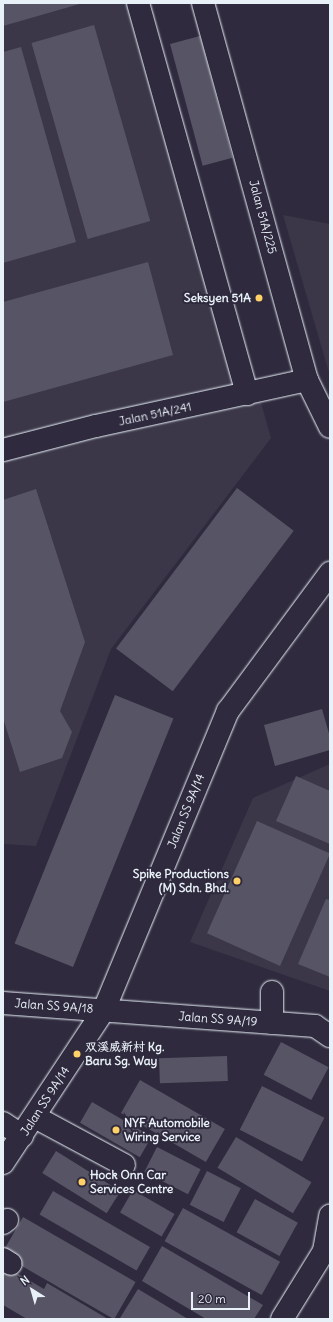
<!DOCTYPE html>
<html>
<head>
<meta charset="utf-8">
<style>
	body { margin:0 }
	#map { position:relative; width:333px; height:1322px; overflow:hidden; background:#2f2a3d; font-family:Delius,"LXGW WenKai TC",sans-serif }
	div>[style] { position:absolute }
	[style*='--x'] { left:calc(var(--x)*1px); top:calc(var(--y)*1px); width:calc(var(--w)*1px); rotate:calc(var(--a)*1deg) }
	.built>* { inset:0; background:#3b3749 }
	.building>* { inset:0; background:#575565; transform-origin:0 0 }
	.roads { filter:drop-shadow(0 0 1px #e8f1f8) drop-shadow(0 0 1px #e8f1f8) }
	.minor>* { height:22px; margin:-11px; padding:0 11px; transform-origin:11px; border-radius:11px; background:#2f2a3d }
	.dots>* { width:11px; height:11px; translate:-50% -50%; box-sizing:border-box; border:2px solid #2f2a3d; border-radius:50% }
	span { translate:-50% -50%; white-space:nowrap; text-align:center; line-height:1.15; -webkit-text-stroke:4px #2f2a3d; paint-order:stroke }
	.street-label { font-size:12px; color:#e8f1f8 }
	.poi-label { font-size:12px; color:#e8f1f8; font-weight:700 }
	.right { translate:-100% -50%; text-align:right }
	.left { translate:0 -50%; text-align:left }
	.frame { position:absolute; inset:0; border:4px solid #e8f1f8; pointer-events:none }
	.north { position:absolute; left:12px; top:1270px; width:40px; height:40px; -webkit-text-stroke:3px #2f2a3d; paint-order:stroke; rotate:323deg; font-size:11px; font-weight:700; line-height:16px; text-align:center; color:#e8f1f8 }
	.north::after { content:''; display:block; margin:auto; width:14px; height:18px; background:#e8f1f8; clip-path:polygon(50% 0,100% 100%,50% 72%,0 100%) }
	.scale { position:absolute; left:191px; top:1292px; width:59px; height:18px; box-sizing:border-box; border:2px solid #e8f1f8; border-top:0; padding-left:5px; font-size:12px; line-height:14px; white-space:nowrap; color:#e8f1f8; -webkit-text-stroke:3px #2f2a3d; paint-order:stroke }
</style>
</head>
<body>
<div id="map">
	<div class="built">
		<i style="clip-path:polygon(3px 3px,150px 3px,158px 40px,271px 438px,111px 649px,36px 846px,3px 844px)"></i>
		<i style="clip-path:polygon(283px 215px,330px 224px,330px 376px)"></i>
		<i style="clip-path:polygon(330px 764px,330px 991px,190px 942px,253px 798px)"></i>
	</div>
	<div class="building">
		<i style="clip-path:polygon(3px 3px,83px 3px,3px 26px)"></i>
		<i style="left:94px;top:25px;width:204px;height:65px;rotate:74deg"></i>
		<i style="left:200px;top:36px;width:126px;height:31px;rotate:75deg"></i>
		<i style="clip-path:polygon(21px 47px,76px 242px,3px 263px,3px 52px)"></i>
		<i style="clip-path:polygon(148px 262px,173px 355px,3px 402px,3px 302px)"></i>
		<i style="left:237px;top:488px;width:71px;height:201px;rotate:37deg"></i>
		<i style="clip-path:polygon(36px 489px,85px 642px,60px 711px,72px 732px,62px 758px,20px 772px,3px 718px,3px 500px)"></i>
		<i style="left:115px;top:695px;width:63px;height:268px;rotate:22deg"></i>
		<i style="clip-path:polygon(322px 709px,330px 737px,330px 750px,275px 766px,264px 725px)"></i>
		<i style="clip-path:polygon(296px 776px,330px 791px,330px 844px,276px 821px)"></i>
		<i style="left:257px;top:821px;width:80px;height:123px;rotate:24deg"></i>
		<i style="clip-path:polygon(326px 899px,330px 900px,330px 977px,298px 964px)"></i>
		<i style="left:281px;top:1042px;width:54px;height:37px;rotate:28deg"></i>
		<i style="left:227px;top:1056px;width:25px;height:68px;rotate:88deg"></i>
		<i style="left:140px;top:1080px;width:98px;height:38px;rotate:30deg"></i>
		<i style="left:262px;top:1086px;width:70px;height:49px;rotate:27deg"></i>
		<i style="left:92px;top:1102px;width:69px;height:24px;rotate:30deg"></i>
		<i style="left:236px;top:1137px;width:88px;height:36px;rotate:31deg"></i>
		<i style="left:157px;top:1147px;width:49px;height:28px;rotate:27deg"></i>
		<i style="left:56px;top:1151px;width:76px;height:26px;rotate:32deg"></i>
		<i style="left:207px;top:1171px;width:38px;height:38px;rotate:27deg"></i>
		<i style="left:133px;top:1190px;width:48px;height:26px;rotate:30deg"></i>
		<i style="left:53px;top:1191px;width:112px;height:27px;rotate:30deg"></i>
		<i style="left:255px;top:1199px;width:49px;height:38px;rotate:29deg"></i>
		<i style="left:183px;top:1208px;width:111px;height:38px;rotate:29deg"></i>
		<i style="left:23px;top:1217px;width:130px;height:43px;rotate:30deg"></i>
		<i style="clip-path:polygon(162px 1246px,263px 1305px,254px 1319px,206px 1319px,142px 1281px)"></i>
		<i style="clip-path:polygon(3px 1265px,44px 1289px,47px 1283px,108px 1319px,27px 1319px,3px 1305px)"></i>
		<i style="clip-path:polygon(138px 1289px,188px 1319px,120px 1318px)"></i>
	</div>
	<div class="roads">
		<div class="minor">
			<i style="--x:138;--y:3;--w:406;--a:74.4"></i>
			<i style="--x:203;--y:3;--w:391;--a:74.6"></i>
			<i style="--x:307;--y:380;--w:52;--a:63.9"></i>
			<i style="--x:3;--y:450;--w:96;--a:-14.5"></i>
			<i style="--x:96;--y:426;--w:216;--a:-12.3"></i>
			<i style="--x:272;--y:992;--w:31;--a:90"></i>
			<i style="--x:3;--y:1003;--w:313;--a:4.2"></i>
			<i style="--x:315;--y:1026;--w:18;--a:34"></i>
			<i style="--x:35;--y:1117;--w:101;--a:28.3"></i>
			<i style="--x:3;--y:1123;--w:23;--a:34"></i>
			<i style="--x:3;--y:1163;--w:183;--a:-56.6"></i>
			<i style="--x:104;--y:1010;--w:324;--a:-67.5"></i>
			<i style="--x:228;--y:711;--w:172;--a:-53.5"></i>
			<i style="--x:3;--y:1223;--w:5;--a:-37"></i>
			<i style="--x:3;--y:1259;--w:9;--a:32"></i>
			<i style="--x:282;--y:1319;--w:80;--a:-58.3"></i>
			<i style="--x:324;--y:1251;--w:36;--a:-80"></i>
		</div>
	</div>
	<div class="dots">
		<i style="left:259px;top:298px;background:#ffd166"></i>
		<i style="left:237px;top:881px;background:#ffd166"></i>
		<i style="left:77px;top:1054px;background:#ffd166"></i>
		<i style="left:116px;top:1130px;background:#ffd166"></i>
		<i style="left:82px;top:1182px;background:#ffd166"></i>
	</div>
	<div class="street-label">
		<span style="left:263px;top:217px;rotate:75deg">Jalan 51A/225</span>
		<span style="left:155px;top:414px;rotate:-12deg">Jalan 51A/241</span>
		<span style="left:186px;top:811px;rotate:-68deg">Jalan SS 9A/14</span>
		<span style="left:54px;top:1006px;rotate:4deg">Jalan SS 9A/18</span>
		<span style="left:218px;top:1019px;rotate:4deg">Jalan SS 9A/19</span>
		<span style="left:45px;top:1101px;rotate:-57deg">Jalan SS 9A/14</span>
	</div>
	<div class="poi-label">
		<span class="right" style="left:251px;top:298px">Seksyen 51A</span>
		<span class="right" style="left:229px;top:881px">Spike Productions<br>(M) Sdn. Bhd.</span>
		<span class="left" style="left:85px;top:1054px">双溪威新村 Kg.<br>Baru Sg. Way</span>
		<span class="left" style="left:124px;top:1130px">NYF Automobile<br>Wiring Service</span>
		<span class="left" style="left:90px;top:1182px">Hock Onn Car<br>Services Centre</span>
	</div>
	<div class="frame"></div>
	<div class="north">N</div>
	<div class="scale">20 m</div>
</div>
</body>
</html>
